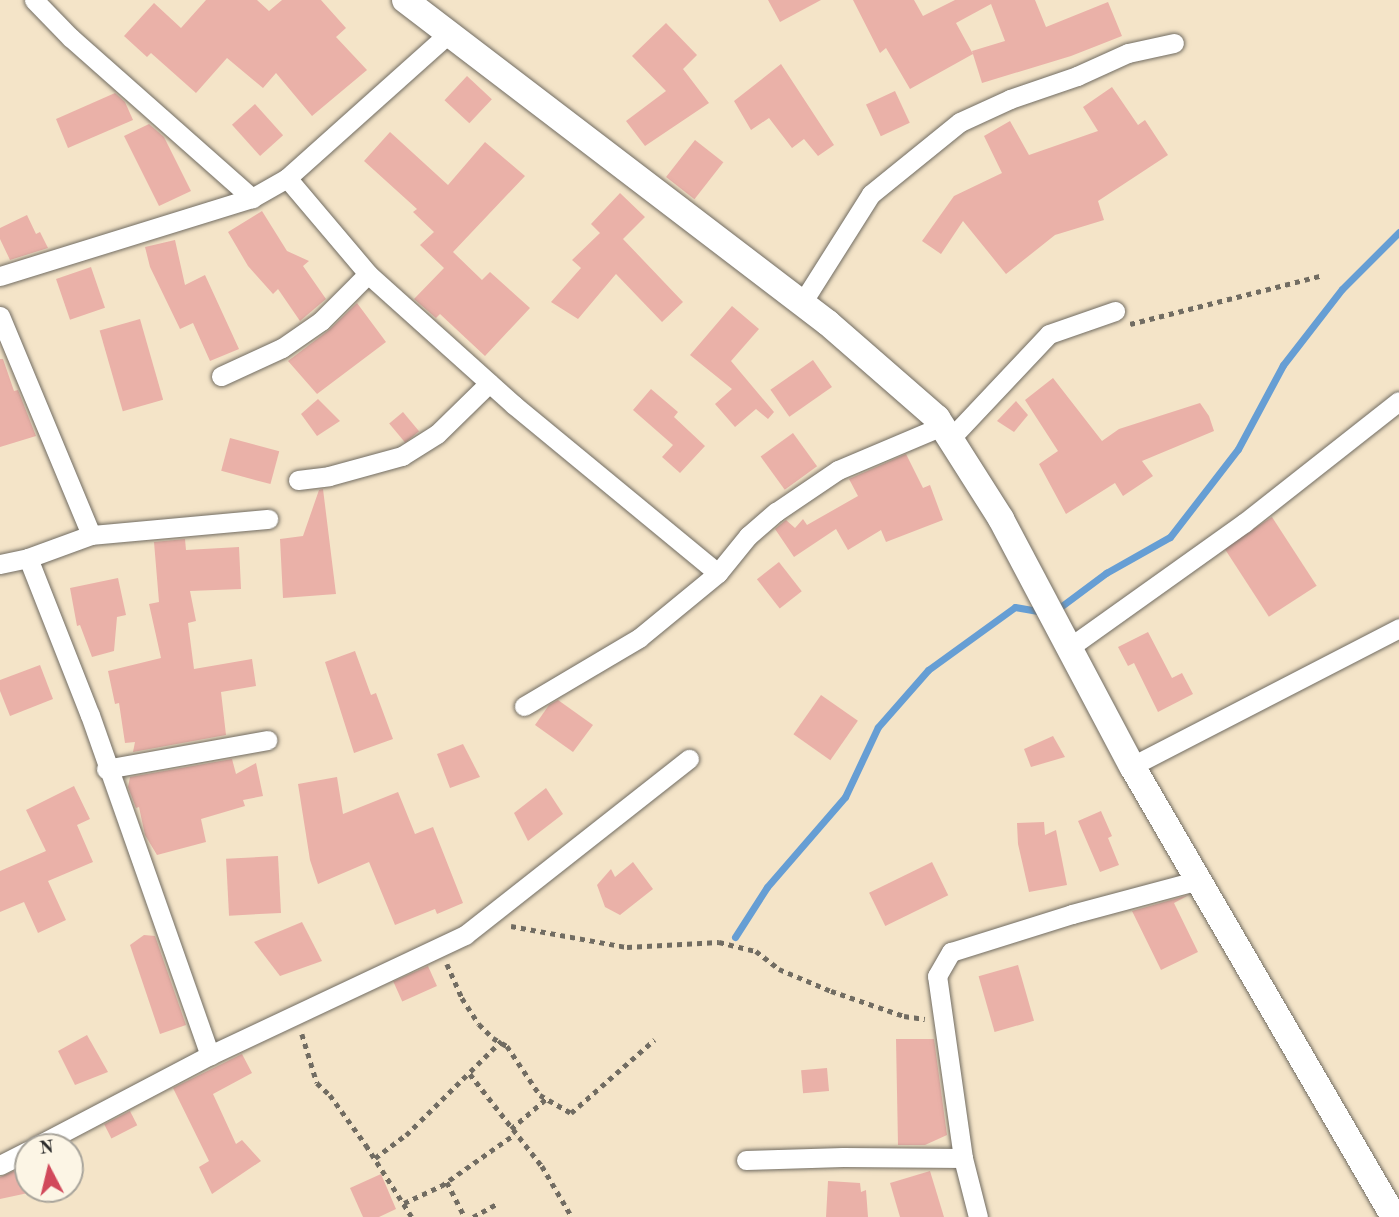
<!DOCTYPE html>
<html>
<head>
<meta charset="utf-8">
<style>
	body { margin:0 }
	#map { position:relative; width:1399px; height:1217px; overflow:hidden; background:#f4e4c8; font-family:"Old Standard TT",serif }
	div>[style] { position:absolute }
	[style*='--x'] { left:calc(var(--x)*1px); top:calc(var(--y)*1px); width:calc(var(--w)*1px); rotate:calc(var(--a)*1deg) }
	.stream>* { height:7px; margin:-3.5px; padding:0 3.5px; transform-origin:3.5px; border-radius:3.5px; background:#669ed4 }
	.building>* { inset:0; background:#eab1a8; transform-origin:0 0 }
	.path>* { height:4.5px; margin-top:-2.25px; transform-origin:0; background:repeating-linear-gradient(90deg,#716c62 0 5px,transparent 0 10px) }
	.roads { filter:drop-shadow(0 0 2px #716c62) drop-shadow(0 0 2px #716c62) }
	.street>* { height:19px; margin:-9.5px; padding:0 9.5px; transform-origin:9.5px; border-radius:9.5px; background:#fff }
	.secondary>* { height:26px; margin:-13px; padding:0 13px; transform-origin:13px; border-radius:13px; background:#fff }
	span { translate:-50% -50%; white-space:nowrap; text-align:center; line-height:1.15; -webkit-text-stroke:5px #fcf5e5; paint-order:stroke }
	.north { position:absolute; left:14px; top:1133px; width:70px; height:70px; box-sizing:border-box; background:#fcf5e5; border:2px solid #a8a49b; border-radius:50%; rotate:353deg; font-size:19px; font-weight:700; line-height:28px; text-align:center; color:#2b2b2b }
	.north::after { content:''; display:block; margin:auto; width:24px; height:32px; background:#d1495b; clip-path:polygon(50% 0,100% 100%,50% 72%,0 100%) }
</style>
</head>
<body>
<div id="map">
	<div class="stream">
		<i style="--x:1055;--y:611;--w:64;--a:-36.7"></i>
		<i style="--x:1106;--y:573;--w:73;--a:-29.4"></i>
		<i style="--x:1170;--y:537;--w:111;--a:-52.3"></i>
		<i style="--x:1238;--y:449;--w:95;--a:-61.8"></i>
		<i style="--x:1283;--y:365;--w:96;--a:-52.2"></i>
		<i style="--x:1342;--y:289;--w:81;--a:-45"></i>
		<i style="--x:735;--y:937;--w:59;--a:-57.4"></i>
		<i style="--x:767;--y:887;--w:119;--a:-49.1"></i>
		<i style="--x:845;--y:797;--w:77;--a:-64.8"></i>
		<i style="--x:878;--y:727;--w:76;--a:-48.7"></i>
		<i style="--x:928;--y:670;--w:107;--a:-35.9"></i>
		<i style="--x:1015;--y:607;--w:29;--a:10"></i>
	</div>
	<div class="building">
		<i style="clip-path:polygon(206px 0,257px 0,269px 11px,282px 0,321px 0,346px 28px,336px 37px,367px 70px,312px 116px,276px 73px,263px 88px,227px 58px,196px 93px,151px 53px,147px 57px,124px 36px,154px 3px,181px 28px)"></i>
		<i style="clip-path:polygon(768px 0,821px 0,780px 22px)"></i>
		<i style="clip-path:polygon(853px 0,914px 0,923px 16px,955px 0,1035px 0,1046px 27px,1108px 2px,1122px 36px,1071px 56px,982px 83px,972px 51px,1005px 41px,991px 4px,956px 23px,973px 54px,910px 89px,886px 48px,880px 53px)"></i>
		<i style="clip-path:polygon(666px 23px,697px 55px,683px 69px,709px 103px,645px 146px,626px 121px,666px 91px,632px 56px)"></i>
		<i style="clip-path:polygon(781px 64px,834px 145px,818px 156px,804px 139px,792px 148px,769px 118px,751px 130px,734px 101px)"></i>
		<i style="left:467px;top:76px;width:34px;height:33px;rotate:43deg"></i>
		<i style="clip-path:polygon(1112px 87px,1138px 125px,1145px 120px,1168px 155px,1098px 201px,1104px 220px,1055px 235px,1006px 274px,963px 221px,941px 254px,922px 241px,954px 196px,1002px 173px,984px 136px,1010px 121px,1029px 155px,1098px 131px,1083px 107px)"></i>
		<i style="left:895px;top:91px;width:35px;height:32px;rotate:65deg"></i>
		<i style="clip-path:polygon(115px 93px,125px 102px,133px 120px,68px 148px,56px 119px)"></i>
		<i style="left:255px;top:104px;width:42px;height:31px;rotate:48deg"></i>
		<i style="clip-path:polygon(149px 124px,164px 137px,191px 191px,159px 206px,124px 136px)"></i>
		<i style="clip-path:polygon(390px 132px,448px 185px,485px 142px,525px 176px,453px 252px,482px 280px,490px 272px,530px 308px,485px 356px,440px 314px,436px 318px,414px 299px,444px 268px,420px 245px,434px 232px,413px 212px,417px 209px,364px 161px)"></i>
		<i style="left:695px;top:140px;width:36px;height:47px;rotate:38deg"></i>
		<i style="clip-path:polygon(620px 193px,645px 217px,623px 239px,683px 302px,662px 322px,616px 274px,578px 319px,551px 302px,581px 268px,572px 260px,600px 233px,591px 224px)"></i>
		<i style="clip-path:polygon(262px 211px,287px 251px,309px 261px,303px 266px,326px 299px,300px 321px,278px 289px,273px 294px,248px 266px,228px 232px)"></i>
		<i style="clip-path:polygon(27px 215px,36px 234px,40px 232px,48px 248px,10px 260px,0 239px,0 228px)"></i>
		<i style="clip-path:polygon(175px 240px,185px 285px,205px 275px,239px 349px,210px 361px,193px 323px,180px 329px,150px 267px,145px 247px)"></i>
		<i style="left:91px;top:267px;width:43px;height:37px;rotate:71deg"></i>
		<i style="clip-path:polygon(357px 303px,386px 342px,317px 394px,288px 361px,329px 330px)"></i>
		<i style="clip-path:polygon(732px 306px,759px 329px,731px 361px,774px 412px,768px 419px,756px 409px,735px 427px,715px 404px,732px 389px,690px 355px)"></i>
		<i style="left:140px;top:319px;width:84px;height:42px;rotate:74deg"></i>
		<i style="clip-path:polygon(0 359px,3px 359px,14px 391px,18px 390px,36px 436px,0 447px)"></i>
		<i style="left:813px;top:360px;width:33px;height:52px;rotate:55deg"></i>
		<i style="clip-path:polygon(1053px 378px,1102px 441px,1119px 429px,1200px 403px,1209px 416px,1214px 431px,1142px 461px,1153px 476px,1123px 496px,1115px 483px,1066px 514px,1039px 464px,1058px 451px,1025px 400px)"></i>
		<i style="clip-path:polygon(651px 389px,678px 412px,674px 417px,705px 446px,680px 473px,662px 457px,673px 445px,633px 410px)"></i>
		<i style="clip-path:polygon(318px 399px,340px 421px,317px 436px,301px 414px)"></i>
		<i style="clip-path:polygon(1016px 401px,1028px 415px,1014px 432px,997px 421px)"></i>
		<i style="left:403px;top:412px;width:25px;height:18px;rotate:50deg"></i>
		<i style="left:793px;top:433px;width:41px;height:40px;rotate:54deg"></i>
		<i style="left:230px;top:438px;width:51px;height:34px;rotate:15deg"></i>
		<i style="clip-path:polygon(906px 454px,923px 488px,930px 485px,943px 520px,886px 542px,881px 530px,848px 550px,836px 529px,794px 557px,775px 529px,786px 520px,795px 528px,803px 519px,807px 525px,858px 496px,849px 479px)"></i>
		<i style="clip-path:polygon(323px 489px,336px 594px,283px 598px,280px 539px,303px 536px,319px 490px)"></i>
		<i style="left:1272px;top:517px;width:82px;height:57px;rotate:57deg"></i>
		<i style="clip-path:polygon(185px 539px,186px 550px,239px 547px,241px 589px,190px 591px,196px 621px,188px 623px,194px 669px,252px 659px,256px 686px,221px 692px,226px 735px,133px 752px,135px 742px,125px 743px,119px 703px,115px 704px,108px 671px,161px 658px,149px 604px,159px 602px,154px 542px)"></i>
		<i style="left:779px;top:562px;width:37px;height:28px;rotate:52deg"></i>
		<i style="clip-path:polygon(118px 578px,126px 615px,117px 617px,114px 651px,92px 657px,80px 625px,77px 626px,70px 588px)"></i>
		<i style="clip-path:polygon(1148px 632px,1172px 678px,1182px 673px,1193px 694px,1158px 712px,1134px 663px,1128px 666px,1118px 647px)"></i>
		<i style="clip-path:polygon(355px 651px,371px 695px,376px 693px,393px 739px,354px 753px,325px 662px)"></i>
		<i style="clip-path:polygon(40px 665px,53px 699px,10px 716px,0 691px,0 680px)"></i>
		<i style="left:821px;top:695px;width:45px;height:48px;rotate:35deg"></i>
		<i style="clip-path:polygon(558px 700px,593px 725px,573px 752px,535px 725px,549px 705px)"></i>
		<i style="clip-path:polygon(1053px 736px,1065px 757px,1031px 767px,1024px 749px)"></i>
		<i style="clip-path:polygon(463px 744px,480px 777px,450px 788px,437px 754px)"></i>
		<i style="clip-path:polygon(232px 759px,236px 774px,256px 763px,263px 796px,243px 800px,245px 806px,201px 819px,206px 842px,157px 855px,145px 835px,139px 807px,136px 808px,128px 787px,130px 777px)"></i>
		<i style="clip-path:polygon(337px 777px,343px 814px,398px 792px,415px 834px,433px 827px,463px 903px,437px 914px,435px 909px,395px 925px,369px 862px,318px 884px,310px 860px,298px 784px)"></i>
		<i style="clip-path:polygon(74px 786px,90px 819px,77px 825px,93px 862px,48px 881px,66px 920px,38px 933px,24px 902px,0 912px,0 871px,46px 851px,26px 810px)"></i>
		<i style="clip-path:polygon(546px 788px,563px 814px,528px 841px,514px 813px)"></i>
		<i style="clip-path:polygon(1101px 811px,1112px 836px,1108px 838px,1119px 865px,1100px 872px,1078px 821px)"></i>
		<i style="clip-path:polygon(1044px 822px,1045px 835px,1056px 830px,1067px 885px,1029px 892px,1018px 844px,1017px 823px)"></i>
		<i style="left:278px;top:856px;width:57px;height:52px;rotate:87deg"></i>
		<i style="clip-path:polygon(633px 862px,653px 889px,620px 915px,605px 907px,597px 885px,611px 869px,615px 877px)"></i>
		<i style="left:932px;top:862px;width:37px;height:70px;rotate:64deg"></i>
		<i style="clip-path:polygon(1189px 895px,1174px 903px,1198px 952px,1161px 970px,1132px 911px)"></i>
		<i style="clip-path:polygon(302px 922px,322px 961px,280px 976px,254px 942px)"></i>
		<i style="clip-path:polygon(144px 935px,155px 936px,186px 1025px,160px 1034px,130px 945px)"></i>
		<i style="left:1018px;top:965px;width:58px;height:41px;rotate:74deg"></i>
		<i style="left:428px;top:966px;width:22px;height:38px;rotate:66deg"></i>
		<i style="clip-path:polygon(87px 1035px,108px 1072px,75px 1085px,58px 1051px)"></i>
		<i style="clip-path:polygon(896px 1039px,934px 1039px,947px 1135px,925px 1145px,898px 1145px)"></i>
		<i style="clip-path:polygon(242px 1054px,252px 1073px,213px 1094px,236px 1144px,242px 1140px,261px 1161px,212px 1194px,199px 1167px,209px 1161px,173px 1088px)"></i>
		<i style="left:827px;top:1068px;width:23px;height:26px;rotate:85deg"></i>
		<i style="left:130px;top:1111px;width:16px;height:29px;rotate:63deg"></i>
		<i style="clip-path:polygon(28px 1165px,28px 1193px,0 1199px,0 1177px)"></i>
		<i style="clip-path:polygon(930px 1171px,944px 1217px,900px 1217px,890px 1183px)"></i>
		<i style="clip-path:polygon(381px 1174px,396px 1209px,379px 1217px,363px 1217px,350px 1188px)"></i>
		<i style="clip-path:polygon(828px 1181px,860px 1183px,861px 1192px,866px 1190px,868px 1217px,826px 1217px)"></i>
	</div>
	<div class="path">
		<i style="--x:1130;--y:324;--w:199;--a:-14.2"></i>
		<i style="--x:511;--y:926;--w:118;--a:10.3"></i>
		<i style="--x:627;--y:947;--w:92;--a:-3.1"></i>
		<i style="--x:719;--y:942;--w:38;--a:14"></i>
		<i style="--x:756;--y:951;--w:29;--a:38"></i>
		<i style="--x:779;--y:969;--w:56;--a:22.9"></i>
		<i style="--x:831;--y:991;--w:77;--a:18.9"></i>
		<i style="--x:904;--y:1016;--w:21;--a:8"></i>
		<i style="--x:447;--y:964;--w:37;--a:66"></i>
		<i style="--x:462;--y:998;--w:31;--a:57"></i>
		<i style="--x:479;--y:1024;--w:20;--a:45"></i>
		<i style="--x:493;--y:1038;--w:16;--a:30"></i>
		<i style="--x:507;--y:1046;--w:59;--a:56"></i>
		<i style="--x:540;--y:1095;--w:36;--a:30"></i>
		<i style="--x:571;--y:1113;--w:111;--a:-41.3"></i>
		<i style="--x:302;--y:1034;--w:51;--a:73"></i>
		<i style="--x:317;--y:1083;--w:18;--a:43"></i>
		<i style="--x:330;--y:1095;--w:62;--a:54.2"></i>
		<i style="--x:366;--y:1145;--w:85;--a:57.4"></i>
		<i style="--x:470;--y:1074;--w:117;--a:52"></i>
		<i style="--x:542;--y:1166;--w:59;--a:59.5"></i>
		<i style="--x:511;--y:1129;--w:48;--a:-40.7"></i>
		<i style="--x:375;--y:1158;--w:39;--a:-37"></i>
		<i style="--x:406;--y:1135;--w:134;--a:-44.7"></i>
		<i style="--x:447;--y:1182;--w:39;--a:63"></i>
		<i style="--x:404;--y:1203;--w:41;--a:-24.7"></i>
		<i style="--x:441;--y:1186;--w:90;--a:-35.1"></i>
		<i style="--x:473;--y:1217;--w:26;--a:-29"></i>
	</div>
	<div class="roads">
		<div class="street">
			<i style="--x:34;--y:0;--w:53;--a:45.8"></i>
			<i style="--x:71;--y:38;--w:242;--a:41.5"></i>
			<i style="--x:287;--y:178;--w:126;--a:49.8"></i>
			<i style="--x:368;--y:274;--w:196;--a:41.9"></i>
			<i style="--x:514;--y:405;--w:264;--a:39.5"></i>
			<i style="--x:0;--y:276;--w:264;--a:-17.2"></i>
			<i style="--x:252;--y:198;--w:40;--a:-29.7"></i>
			<i style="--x:287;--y:178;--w:215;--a:-41.8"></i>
			<i style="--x:802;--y:303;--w:129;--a:-57.7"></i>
			<i style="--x:871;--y:194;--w:114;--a:-39"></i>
			<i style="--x:960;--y:122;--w:55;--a:-24.7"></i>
			<i style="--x:1010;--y:99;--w:71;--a:-18.9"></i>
			<i style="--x:1077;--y:76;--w:56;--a:-24.3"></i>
			<i style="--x:1128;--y:53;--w:47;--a:-12.3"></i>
			<i style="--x:0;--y:316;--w:237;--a:67.4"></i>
			<i style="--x:221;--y:376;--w:67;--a:-24.7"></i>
			<i style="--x:282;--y:348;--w:47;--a:-34.7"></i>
			<i style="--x:321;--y:321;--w:66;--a:-45"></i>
			<i style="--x:950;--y:439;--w:144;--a:-46.7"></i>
			<i style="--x:1049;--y:334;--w:70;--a:-19.2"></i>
			<i style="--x:298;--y:480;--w:31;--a:-7"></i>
			<i style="--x:329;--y:476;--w:76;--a:-15.3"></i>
			<i style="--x:402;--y:456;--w:41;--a:-32.2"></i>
			<i style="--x:437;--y:434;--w:73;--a:-44.4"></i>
			<i style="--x:28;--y:558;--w:169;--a:68.5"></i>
			<i style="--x:90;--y:715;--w:361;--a:70.6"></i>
			<i style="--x:0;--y:564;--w:29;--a:-12"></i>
			<i style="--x:28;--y:558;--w:67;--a:-20.1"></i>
			<i style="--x:91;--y:535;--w:178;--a:-5.2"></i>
			<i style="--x:1070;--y:647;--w:214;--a:-35.5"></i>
			<i style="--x:1244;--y:523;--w:197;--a:-38.2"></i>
			<i style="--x:524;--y:706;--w:134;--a:-30.6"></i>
			<i style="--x:639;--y:638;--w:102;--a:-39.4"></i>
			<i style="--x:718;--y:573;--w:48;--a:-51"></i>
			<i style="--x:748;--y:536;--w:37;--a:-41"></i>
			<i style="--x:776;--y:512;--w:75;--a:-34.1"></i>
			<i style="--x:838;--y:470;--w:113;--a:-22.9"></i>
			<i style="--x:1132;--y:766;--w:301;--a:-27.3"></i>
			<i style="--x:106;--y:769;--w:164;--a:-10.2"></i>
			<i style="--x:35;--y:1147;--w:198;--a:-27.7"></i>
			<i style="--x:210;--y:1055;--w:282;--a:-25.2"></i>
			<i style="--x:465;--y:935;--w:285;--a:-38.2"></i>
			<i style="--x:746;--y:1160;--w:97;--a:-1.8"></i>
			<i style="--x:843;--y:1157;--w:120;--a:0.5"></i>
			<i style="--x:0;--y:1165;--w:31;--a:-27"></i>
			<i style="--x:978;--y:1217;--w:61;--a:-104.3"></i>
			<i style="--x:963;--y:1158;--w:184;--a:-98.1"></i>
			<i style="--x:937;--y:976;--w:28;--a:-60"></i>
			<i style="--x:951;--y:952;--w:127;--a:-17.4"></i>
			<i style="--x:1072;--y:914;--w:131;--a:-15"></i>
		</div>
		<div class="secondary">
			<i style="--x:405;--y:0;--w:532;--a:37.37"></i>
			<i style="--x:828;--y:323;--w:145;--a:41.1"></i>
			<i style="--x:937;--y:418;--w:120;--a:57.6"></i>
			<i style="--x:1001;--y:519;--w:280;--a:62.1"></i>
			<i style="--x:1132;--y:766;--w:522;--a:59.85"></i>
		</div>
	</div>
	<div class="north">N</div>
</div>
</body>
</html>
